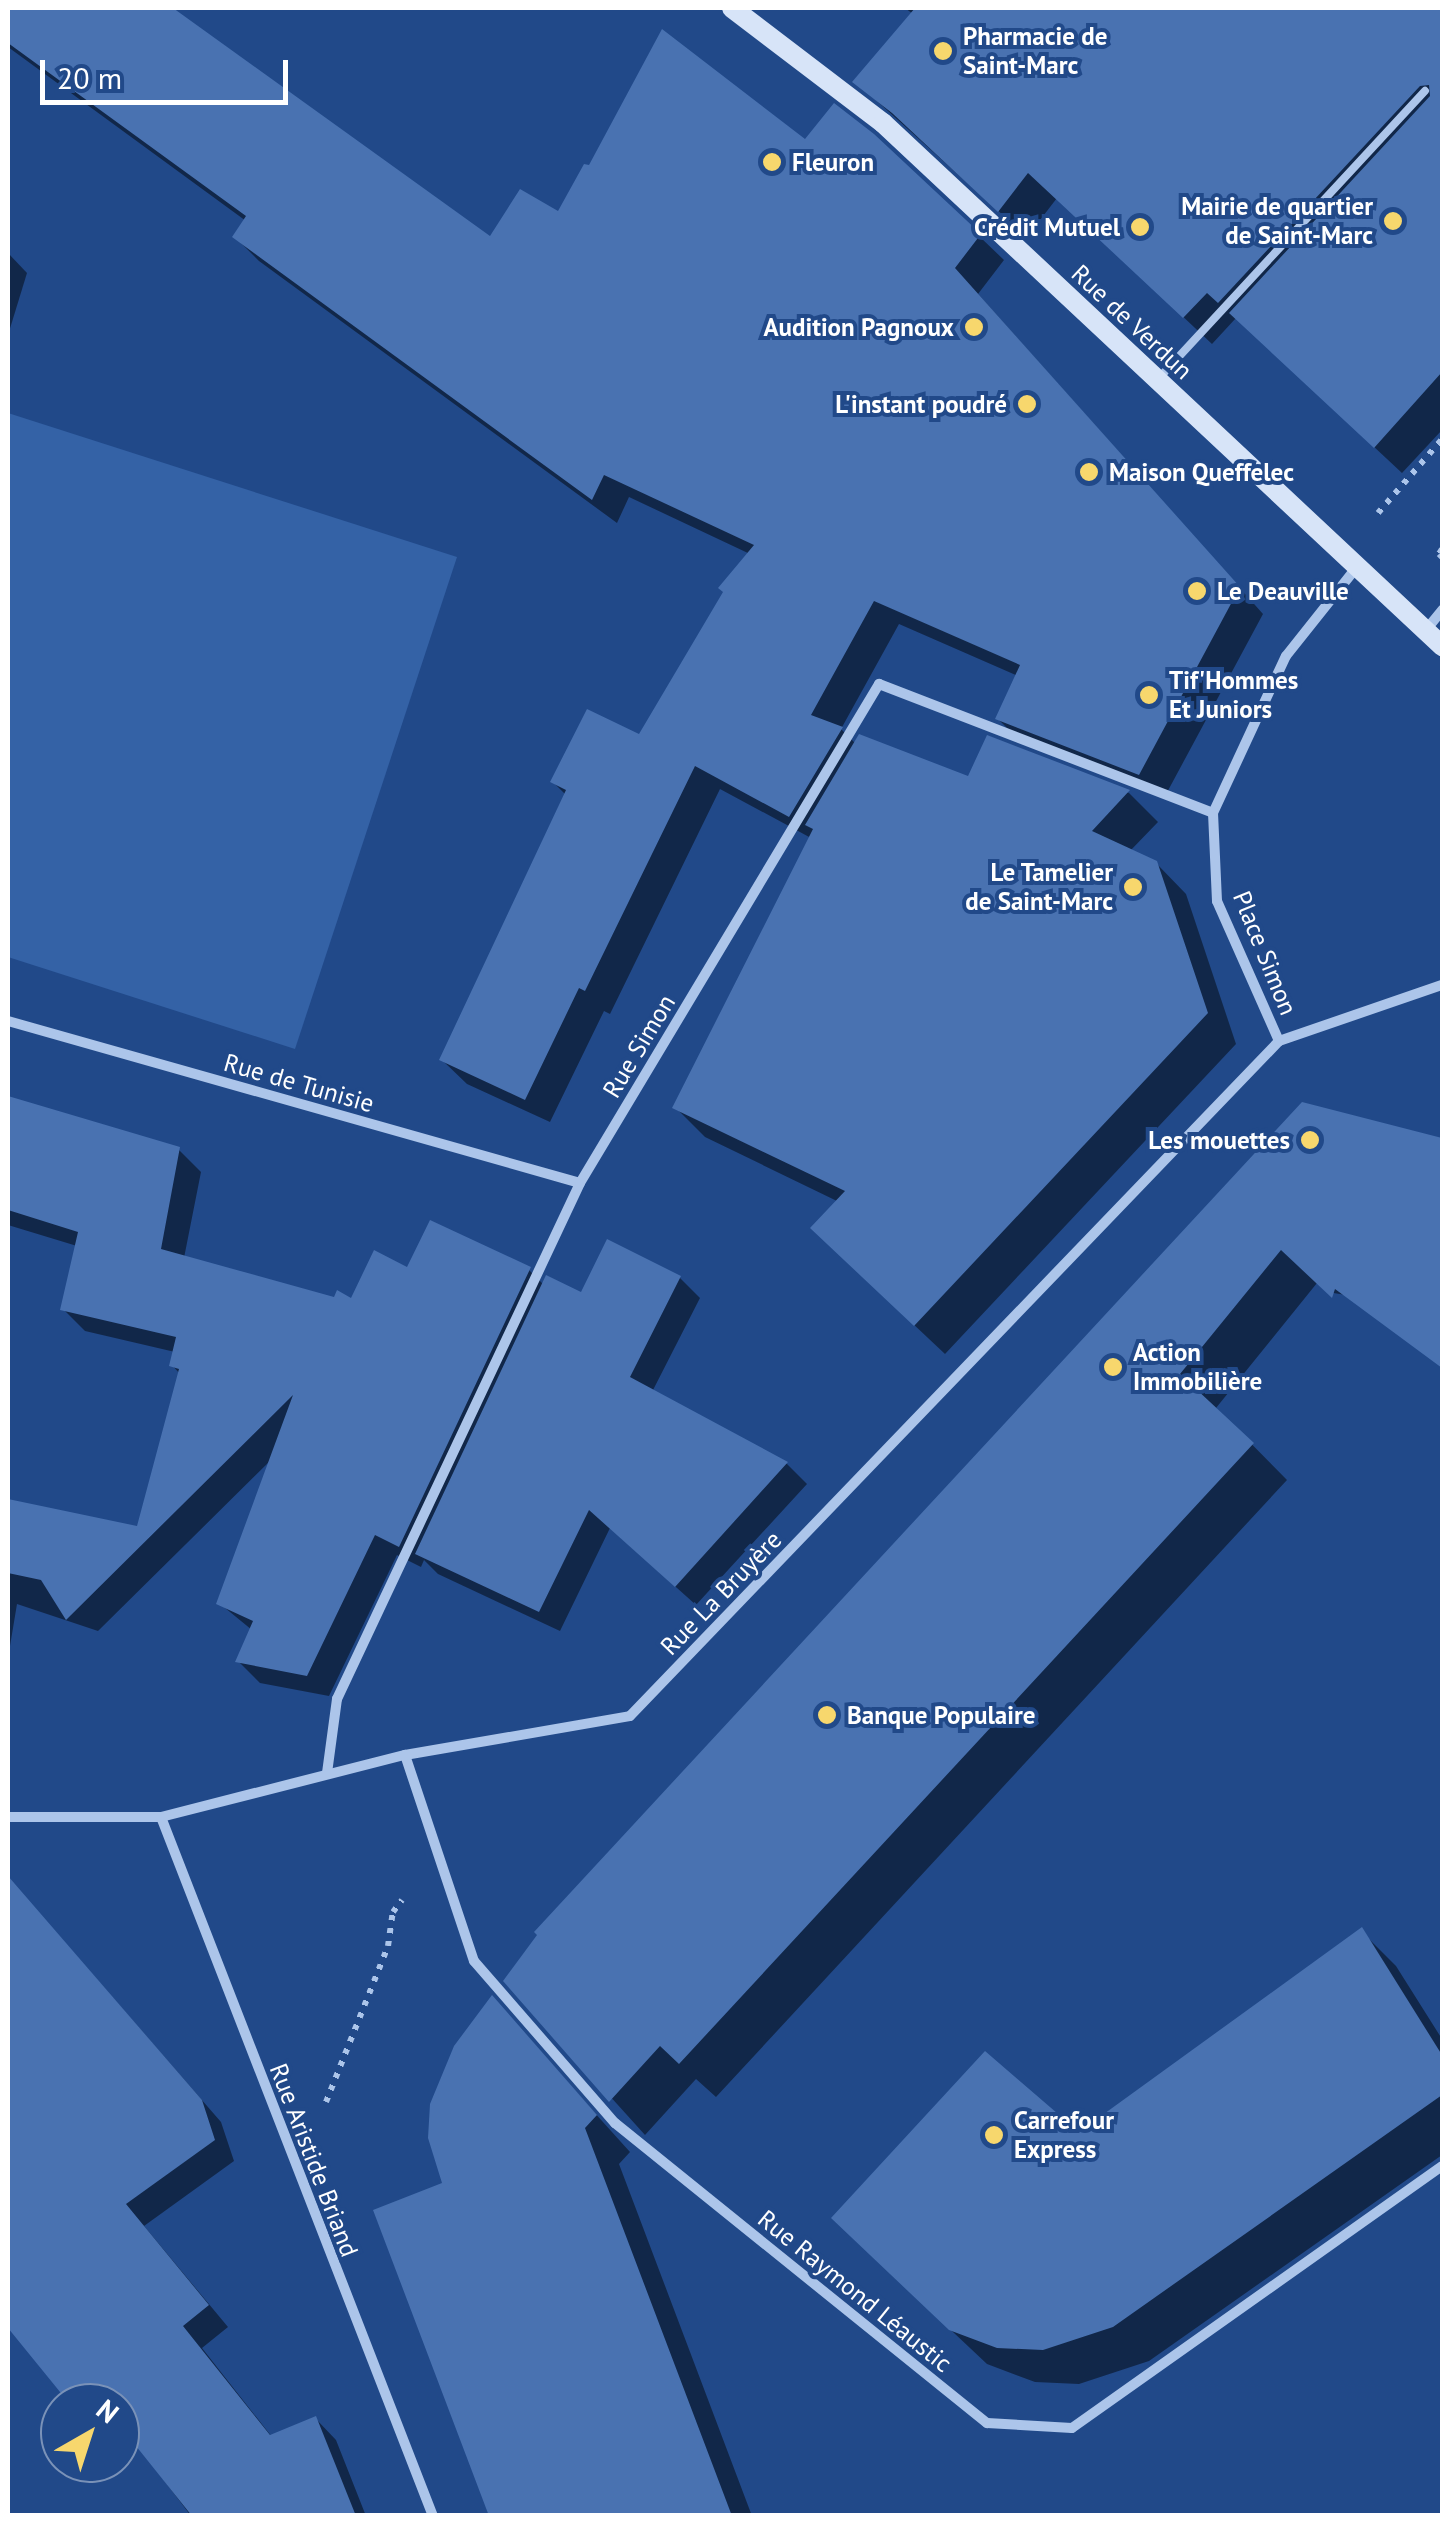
<!DOCTYPE html>
<html>
<head>
<meta charset="utf-8">
<style>
	body { margin:0 }
	#map { position:relative; width:1450px; height:2523px; overflow:hidden; background:#214989; font-family:"PT Sans",sans-serif }
	div>[style] { position:absolute }
	[style*='--x'] { left:calc(var(--x)*1px); top:calc(var(--y)*1px); width:calc(var(--w)*1px); rotate:calc(var(--a)*1deg) }
	.green>* { inset:0; background:#3462a6 }
	.shadow>* { inset:0; background:#0007 }
	.building>* { inset:0; background:#4972b1 }
	.path>* { height:6px; margin-top:-3px; transform-origin:0; background:repeating-linear-gradient(90deg,#acc5ea 0 5px,transparent 0 13px) }
	.lane>* { height:8px; margin:-4px; padding:0 4px; transform-origin:4px; border-radius:4px; background:#acc5ea }
	.street>* { height:10px; margin:-5px; padding:0 5px; transform-origin:5px; border-radius:5px; background:#acc5ea }
	.secondary>* { height:20px; margin:-10px; padding:0 10px; transform-origin:10px; border-radius:10px; background:#d7e4f8 }
	.dots>* { width:28px; height:28px; translate:-50% -50%; box-sizing:border-box; border:5px solid #214989; border-radius:50% }
	span { translate:-50% -50%; white-space:nowrap; text-align:center; line-height:1.15; -webkit-text-stroke:8px #214989; paint-order:stroke }
	.poi-label { font-size:25px; color:#fff; font-weight:700 }
	.left { translate:0 -50%; text-align:left }
	.right { translate:-100% -50%; text-align:right }
	.street-label { font-size:25px; color:#fff }
	.frame { position:absolute; inset:0; border:10px solid #fff; pointer-events:none }
	.north { position:absolute; left:40px; top:2383px; width:100px; height:100px; box-sizing:border-box; background:#214989; border:2px solid #7a92b8; border-radius:50%; rotate:39deg; font-size:28px; font-weight:700; line-height:40px; text-align:center; color:#fff }
	.north::after { content:''; display:block; margin:auto; width:35px; height:45px; background:#f7d76d; clip-path:polygon(50% 0,100% 100%,50% 72%,0 100%) }
	.scale { position:absolute; left:40px; top:60px; width:248px; height:45px; box-sizing:border-box; border:5px solid #fff; border-top:0; padding-left:12px; font-size:30px; line-height:35px; white-space:nowrap; color:#fff; -webkit-text-stroke:8px #214989; paint-order:stroke }
</style>
</head>
<body>
<div id="map">
	<div class="green">
		<i style="clip-path:polygon(8px 413px,457px 557px,295px 1049px,8px 957px)"></i>
	</div>
	<div class="shadow">
		<i style="clip-path:polygon(8px 8px,169px 8px,491px 239px,805px 142px,979px 236px,1004px 260px,978px 294px,1263px 614px,1164px 798px,1022px 743px,998px 719px,1018px 676px,899px 624px,841px 729px,856px 744px,969px 780px,988px 738px,1129px 793px,1158px 822px,1130px 851px,1156px 863px,1186px 894px,1236px 1044px,945px 1354px,843px 1258px,839px 1202px,705px 1137px,675px 1107px,811px 838px,720px 789px,610px 1014px,604px 1011px,550px 1122px,467px 1084px,442px 1060px,566px 795px,553px 782px,640px 738px,750px 554px,629px 497px,617px 523px,259px 261px,235px 237px,246px 221px,8px 47px)"></i>
		<i style="clip-path:polygon(905px 8px,1442px 8px,1442px 430px,1402px 473px,1236px 318px,1212px 344px,1057px 198px,1027px 237px,856px 82px,913px 14px)"></i>
		<i style="clip-path:polygon(8px 253px,27px 273px,8px 335px)"></i>
		<i style="clip-path:polygon(8px 1098px,179px 1150px,201px 1172px,184px 1258px,335px 1300px,352px 1302px,408px 1270px,529px 1270px,544px 1285px,582px 1295px,680px 1278px,700px 1298px,652px 1392px,787px 1464px,807px 1484px,696px 1605px,610px 1528px,560px 1631px,438px 1574px,424px 1560px,421px 1567px,397px 1555px,329px 1696px,260px 1683px,238px 1661px,252px 1630px,219px 1603px,272px 1459px,98px 1631px,17px 1604px,8px 1658px,8px 1502px,139px 1529px,180px 1374px,172px 1365px,175px 1352px,85px 1331px,63px 1309px,77px 1246px,8px 1225px)"></i>
		<i style="clip-path:polygon(1303px 1104px,1442px 1141px,1442px 1310px,1327px 1292px,1317px 1283px,1216px 1408px,1287px 1480px,716px 2097px,696px 2079px,645px 2135px,506px 1981px)"></i>
		<i style="clip-path:polygon(8px 1896px,19px 1898px,53px 1929px,221px 2122px,234px 2161px,144px 2226px,228px 2327px,202px 2348px,272px 2437px,316px 2419px,336px 2440px,366px 2516px,191px 2516px,120px 2422px,120px 2403px,72px 2403px,8px 2324px,8px 2098px,21px 2087px,8px 2069px)"></i>
		<i style="clip-path:polygon(1361px 1931px,1396px 1966px,1442px 2039px,1442px 2155px,1149px 2361px,1079px 2384px,1035px 2382px,987px 2364px,869px 2253px,1079px 2135px)"></i>
		<i style="clip-path:polygon(492px 1999px,630px 2152px,619px 2164px,752px 2516px,492px 2516px,445px 2184px)"></i>
	</div>
	<div class="building">
		<i style="clip-path:polygon(8px 8px,173px 8px,490px 236px,520px 189px,558px 211px,584px 164px,589px 165px,662px 29px,805px 139px,834px 103px,874px 134px,981px 234px,955px 268px,1240px 587px,1139px 775px,995px 719px,1020px 665px,874px 601px,811px 715px,843px 727px,789px 817px,695px 766px,585px 991px,579px 988px,525px 1100px,439px 1060px,566px 790px,550px 782px,587px 709px,639px 734px,723px 592px,718px 588px,754px 545px,604px 475px,592px 500px,232px 237px,246px 216px,8px 43px)"></i>
		<i style="clip-path:polygon(915px 8px,1442px 8px,1442px 372px,1374px 448px,1229px 313px,1430px 96px,1429px 85px,1420px 86px,1218px 303px,1207px 293px,1183px 318px,1028px 173px,998px 212px,892px 113px,852px 82px)"></i>
		<i style="clip-path:polygon(859px 734px,968px 776px,987px 735px,1130px 790px,1092px 831px,1157px 861px,1208px 1013px,914px 1326px,810px 1228px,845px 1191px,672px 1108px,813px 829px,805px 825px)"></i>
		<i style="clip-path:polygon(8px 1096px,180px 1147px,161px 1249px,334px 1297px,337px 1290px,351px 1298px,374px 1250px,407px 1267px,430px 1220px,531px 1267px,399px 1547px,375px 1535px,307px 1676px,235px 1662px,253px 1621px,216px 1604px,293px 1395px,66px 1620px,41px 1580px,8px 1573px,8px 1499px,137px 1526px,179px 1369px,169px 1366px,176px 1337px,60px 1310px,78px 1232px,8px 1210px)"></i>
		<i style="clip-path:polygon(1302px 1102px,1442px 1138px,1442px 1368px,1335px 1289px,1332px 1298px,1281px 1250px,1180px 1374px,1254px 1443px,679px 2064px,660px 2046px,609px 2102px,503px 1981px,537px 1935px,534px 1932px)"></i>
		<i style="clip-path:polygon(607px 1239px,681px 1276px,630px 1377px,788px 1462px,675px 1587px,589px 1510px,539px 1612px,415px 1554px,546px 1275px,581px 1292px)"></i>
		<i style="clip-path:polygon(8px 1876px,202px 2100px,215px 2140px,126px 2204px,209px 2305px,183px 2326px,270px 2435px,316px 2416px,356px 2516px,192px 2516px,120px 2426px,120px 2403px,69px 2403px,8px 2328px)"></i>
		<i style="clip-path:polygon(1362px 1927px,1442px 2055px,1442px 2095px,1113px 2327px,1043px 2350px,997px 2348px,949px 2330px,831px 2218px,985px 2051px,1079px 2132px)"></i>
		<i style="clip-path:polygon(492px 1995px,597px 2115px,585px 2128px,732px 2516px,489px 2516px,373px 2210px,442px 2183px,428px 2138px,430px 2104px,454px 2046px)"></i>
	</div>
	<div class="path">
		<i style="--x:1378;--y:513;--w:98;--a:-49.1"></i>
		<i style="--x:1442;--y:549;--w:6;--a:121"></i>
		<i style="--x:1439;--y:554;--w:4;--a:45"></i>
		<i style="--x:326;--y:2102;--w:168;--a:-68.3"></i>
		<i style="--x:388;--y:1946;--w:34;--a:-82"></i>
		<i style="--x:393;--y:1912;--w:15;--a:-53"></i>
	</div>
	<div class="lane">
		<i style="--x:1160;--y:377;--w:390;--a:-47.2"></i>
	</div>
	<div class="street">
		<i style="--x:1426;--y:630;--w:26;--a:-51"></i>
		<i style="--x:8;--y:1021;--w:594;--a:15.81"></i>
		<i style="--x:1279;--y:1041;--w:153;--a:-113.9"></i>
		<i style="--x:1217;--y:901;--w:88;--a:-92.6"></i>
		<i style="--x:1213;--y:813;--w:173;--a:-65.1"></i>
		<i style="--x:1286;--y:656;--w:112;--a:-51.5"></i>
		<i style="--x:405;--y:1755;--w:217;--a:71.5"></i>
		<i style="--x:474;--y:1961;--w:215;--a:49"></i>
		<i style="--x:615;--y:2123;--w:478;--a:38.9"></i>
		<i style="--x:987;--y:2423;--w:85;--a:3.4"></i>
		<i style="--x:1072;--y:2428;--w:453;--a:-35.3"></i>
		<i style="--x:327;--y:1773;--w:75;--a:-82.3"></i>
		<i style="--x:337;--y:1699;--w:570;--a:-64.78"></i>
		<i style="--x:580;--y:1183;--w:582;--a:-59.07"></i>
		<i style="--x:879;--y:684;--w:358;--a:21.1"></i>
		<i style="--x:8;--y:1817;--w:153;--a:0"></i>
		<i style="--x:161;--y:1817;--w:252;--a:-14.3"></i>
		<i style="--x:405;--y:1755;--w:228;--a:-9.8"></i>
		<i style="--x:630;--y:1716;--w:936;--a:-46.12"></i>
		<i style="--x:1279;--y:1041;--w:172;--a:-19"></i>
		<i style="--x:161;--y:1817;--w:750;--a:68.74"></i>
	</div>
	<div class="secondary">
		<i style="--x:732;--y:8;--w:190;--a:37.3"></i>
		<i style="--x:883;--y:123;--w:766;--a:43.09"></i>
	</div>
	<div class="dots">
		<i style="left:943px;top:51px;background:#f7d76d"></i>
		<i style="left:772px;top:162px;background:#f7d76d"></i>
		<i style="left:1393px;top:221px;background:#f7d76d"></i>
		<i style="left:1140px;top:227px;background:#f7d76d"></i>
		<i style="left:974px;top:327px;background:#f7d76d"></i>
		<i style="left:1027px;top:404px;background:#f7d76d"></i>
		<i style="left:1089px;top:472px;background:#f7d76d"></i>
		<i style="left:1197px;top:591px;background:#f7d76d"></i>
		<i style="left:1149px;top:695px;background:#f7d76d"></i>
		<i style="left:1133px;top:887px;background:#f7d76d"></i>
		<i style="left:1310px;top:1140px;background:#f7d76d"></i>
		<i style="left:1113px;top:1367px;background:#f7d76d"></i>
		<i style="left:827px;top:1715px;background:#f7d76d"></i>
		<i style="left:994px;top:2135px;background:#f7d76d"></i>
	</div>
	<div class="poi-label">
		<span class="left" style="left:963px;top:51px">Pharmacie de<br>Saint-Marc</span>
		<span class="left" style="left:792px;top:162px">Fleuron</span>
		<span class="right" style="left:1373px;top:221px">Mairie de quartier<br>de Saint-Marc</span>
		<span class="right" style="left:1120px;top:227px">Crédit Mutuel</span>
		<span class="right" style="left:954px;top:327px">Audition Pagnoux</span>
		<span class="right" style="left:1007px;top:404px">L'instant poudré</span>
		<span class="left" style="left:1109px;top:472px">Maison Queffelec</span>
		<span class="left" style="left:1217px;top:591px">Le Deauville</span>
		<span class="left" style="left:1169px;top:695px">Tif'Hommes<br>Et Juniors</span>
		<span class="right" style="left:1113px;top:887px">Le Tamelier<br>de Saint-Marc</span>
		<span class="right" style="left:1290px;top:1140px">Les mouettes</span>
		<span class="left" style="left:1133px;top:1367px">Action<br>Immobilière</span>
		<span class="left" style="left:847px;top:1715px">Banque Populaire</span>
		<span class="left" style="left:1014px;top:2135px">Carrefour<br>Express</span>
	</div>
	<div class="street-label">
		<span style="left:1132px;top:322px;rotate:43deg">Rue de Verdun</span>
		<span style="left:1265px;top:953px;rotate:68deg">Place Simon</span>
		<span style="left:639px;top:1046px;rotate:-59deg">Rue Simon</span>
		<span style="left:299px;top:1083px;rotate:16deg">Rue de Tunisie</span>
		<span style="left:721px;top:1593px;rotate:-46deg">Rue La Bruyère</span>
		<span style="left:314px;top:2160px;rotate:69deg">Rue Aristide Briand</span>
		<span style="left:855px;top:2291px;rotate:39deg">Rue Raymond Léaustic</span>
	</div>
	<div class="frame"></div>
	<div class="north">N</div>
	<div class="scale">20 m</div>
</div>
</body>
</html>
